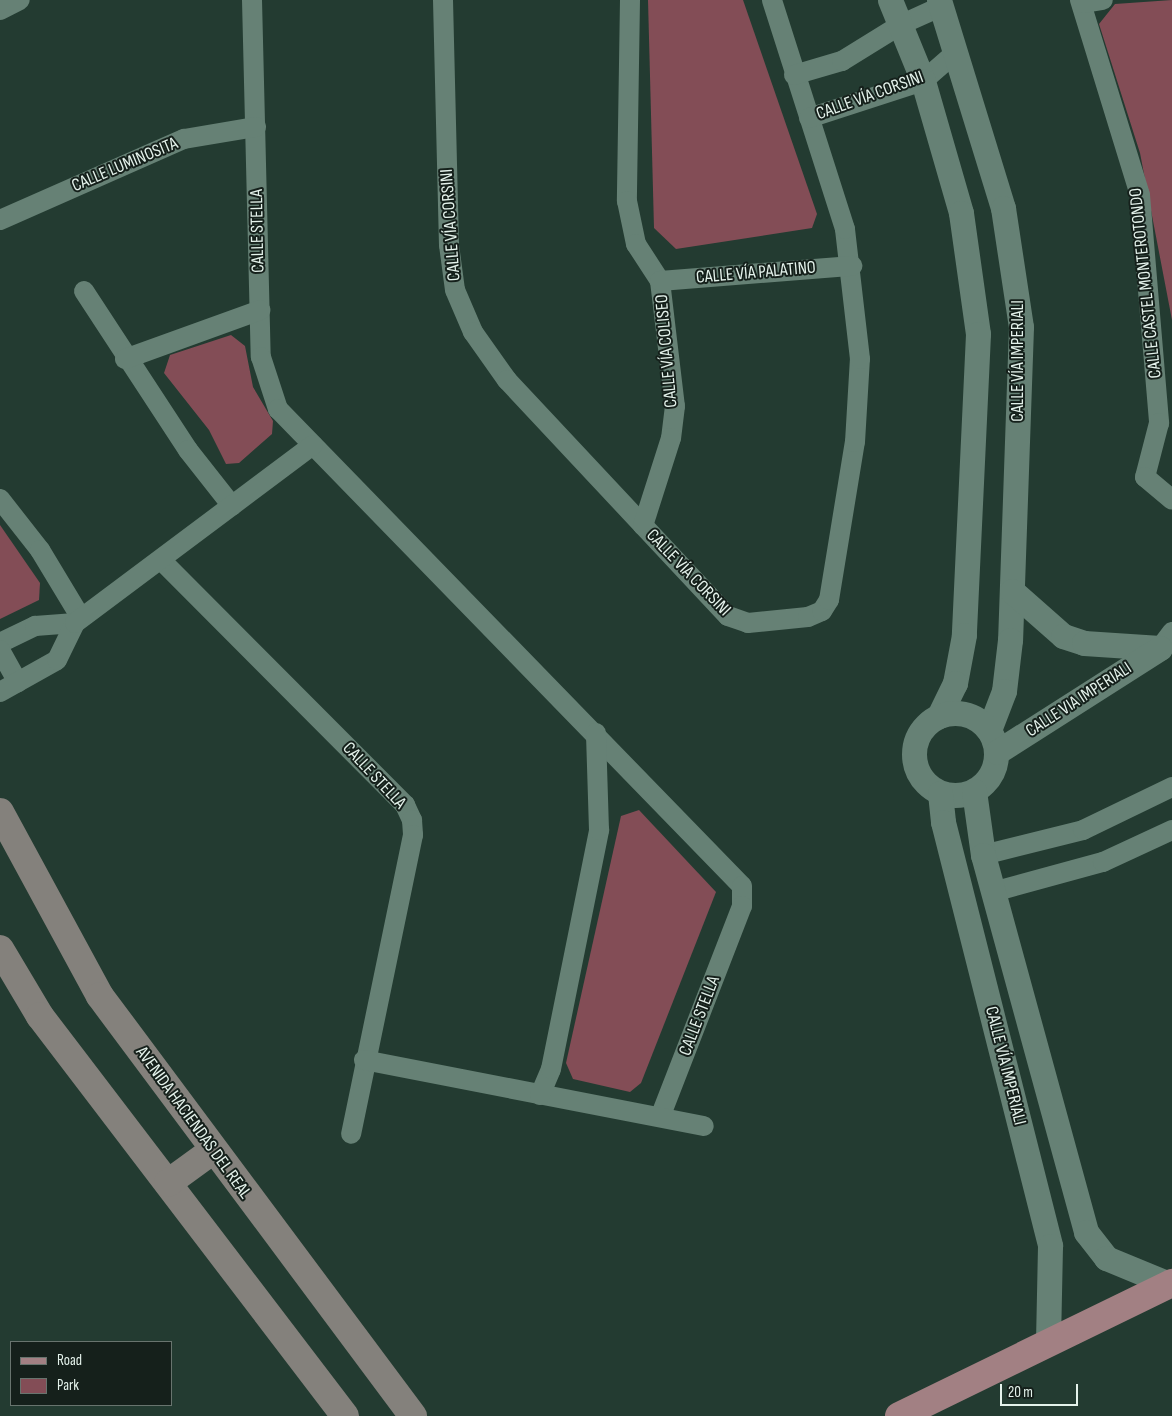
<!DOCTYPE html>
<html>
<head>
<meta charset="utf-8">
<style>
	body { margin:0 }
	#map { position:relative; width:1172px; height:1416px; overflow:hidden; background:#233b31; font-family:"Sofia Sans Condensed",sans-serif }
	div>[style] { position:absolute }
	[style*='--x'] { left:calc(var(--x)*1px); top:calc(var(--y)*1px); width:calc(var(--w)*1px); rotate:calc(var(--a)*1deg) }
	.green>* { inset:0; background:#834d56 }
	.minor>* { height:20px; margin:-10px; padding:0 10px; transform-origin:10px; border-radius:10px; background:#668175 }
	.tertiary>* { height:25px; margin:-12.5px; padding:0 12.5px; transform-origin:12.5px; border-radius:12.5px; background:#668175 }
	.tertiary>.ring { margin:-12.5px; padding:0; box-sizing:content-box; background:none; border:25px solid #668175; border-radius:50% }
	.secondary>* { height:28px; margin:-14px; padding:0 14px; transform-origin:14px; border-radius:14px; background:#84817c }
	.primary>* { height:28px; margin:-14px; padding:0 14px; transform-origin:14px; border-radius:14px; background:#a28083 }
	span { translate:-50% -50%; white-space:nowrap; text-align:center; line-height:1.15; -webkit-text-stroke:4px #15201b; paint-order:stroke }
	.street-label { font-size:18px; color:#e4f2eb }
	.legend { position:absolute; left:10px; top:1341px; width:162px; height:65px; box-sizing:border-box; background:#15201b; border:1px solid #68746e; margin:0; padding:6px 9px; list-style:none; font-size:15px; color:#e4f2eb }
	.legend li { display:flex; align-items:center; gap:10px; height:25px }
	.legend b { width:25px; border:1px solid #68746e }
	.scale { position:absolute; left:1000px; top:1384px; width:78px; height:22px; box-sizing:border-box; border:2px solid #e4f2eb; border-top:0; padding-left:6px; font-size:15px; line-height:18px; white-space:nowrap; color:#e4f2eb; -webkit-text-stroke:4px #15201b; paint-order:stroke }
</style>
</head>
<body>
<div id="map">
	<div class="green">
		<i style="clip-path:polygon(648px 0,743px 0,817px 214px,812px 228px,676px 249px,654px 228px)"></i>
		<i style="clip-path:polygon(1172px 0,1172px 320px,1140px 153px,1099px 24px,1115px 4px)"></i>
		<i style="clip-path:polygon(231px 335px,245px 346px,253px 387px,273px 421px,272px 434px,239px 463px,226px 464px,209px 430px,164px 373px,170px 355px)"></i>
		<i style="clip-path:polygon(0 525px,40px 583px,39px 600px,0 619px)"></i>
		<i style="clip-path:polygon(639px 810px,716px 892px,641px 1083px,630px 1092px,573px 1079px,566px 1063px,621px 816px)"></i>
	</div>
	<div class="minor">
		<i style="--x:252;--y:0;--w:357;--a:88.6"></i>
		<i style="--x:261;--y:357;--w:55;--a:71.9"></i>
		<i style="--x:278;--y:409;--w:665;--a:45.79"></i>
		<i style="--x:742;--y:886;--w:20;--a:90"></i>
		<i style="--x:742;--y:906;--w:226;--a:111.2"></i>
		<i style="--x:443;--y:0;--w:245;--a:88.6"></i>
		<i style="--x:449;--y:245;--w:45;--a:82.4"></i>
		<i style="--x:455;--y:290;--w:46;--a:66.8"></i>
		<i style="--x:473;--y:332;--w:59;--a:54.7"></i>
		<i style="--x:507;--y:380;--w:323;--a:46.9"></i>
		<i style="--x:728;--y:616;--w:21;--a:19"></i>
		<i style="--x:748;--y:623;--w:60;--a:-5.7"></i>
		<i style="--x:808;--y:617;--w:15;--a:-23"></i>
		<i style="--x:822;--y:611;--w:13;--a:-58"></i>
		<i style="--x:829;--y:600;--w:160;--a:-80.7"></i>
		<i style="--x:855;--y:442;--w:83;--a:-86.6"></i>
		<i style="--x:860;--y:359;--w:131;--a:-96.6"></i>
		<i style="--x:845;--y:229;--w:240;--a:-107.7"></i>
		<i style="--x:630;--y:0;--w:201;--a:90.9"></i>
		<i style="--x:627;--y:201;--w:44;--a:78.2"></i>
		<i style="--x:636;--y:244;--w:44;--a:57"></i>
		<i style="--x:660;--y:281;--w:126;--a:83.2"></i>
		<i style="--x:675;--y:406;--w:32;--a:97"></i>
		<i style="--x:671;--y:438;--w:92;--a:107.7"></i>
		<i style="--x:1080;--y:0;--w:204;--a:72.9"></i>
		<i style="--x:1140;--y:195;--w:229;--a:85.2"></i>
		<i style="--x:1159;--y:423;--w:56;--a:104.5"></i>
		<i style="--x:1145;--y:477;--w:35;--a:40"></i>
		<i style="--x:1083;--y:3;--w:20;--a:-9"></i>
		<i style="--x:0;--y:10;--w:22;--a:-27"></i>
		<i style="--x:794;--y:75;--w:50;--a:-16.3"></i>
		<i style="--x:842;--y:61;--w:68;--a:-31.8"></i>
		<i style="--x:900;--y:25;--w:46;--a:-24.3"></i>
		<i style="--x:809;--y:118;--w:120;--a:-18"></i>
		<i style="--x:923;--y:81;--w:41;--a:-41.1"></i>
		<i style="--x:0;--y:220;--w:201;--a:-23.8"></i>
		<i style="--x:184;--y:139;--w:73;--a:-9.5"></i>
		<i style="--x:660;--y:281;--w:193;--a:-4.5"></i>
		<i style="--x:84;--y:291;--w:190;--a:56.8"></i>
		<i style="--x:188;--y:450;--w:71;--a:51.8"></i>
		<i style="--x:125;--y:359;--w:144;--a:-19.9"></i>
		<i style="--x:0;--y:499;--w:65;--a:51.9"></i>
		<i style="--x:40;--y:550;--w:79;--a:58.9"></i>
		<i style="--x:161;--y:560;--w:346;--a:45.1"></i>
		<i style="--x:405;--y:805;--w:17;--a:65"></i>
		<i style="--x:412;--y:820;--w:15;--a:86"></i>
		<i style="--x:413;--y:835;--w:305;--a:101.7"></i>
		<i style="--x:0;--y:643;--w:39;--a:-26"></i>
		<i style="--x:35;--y:626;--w:40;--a:-4.3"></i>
		<i style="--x:1160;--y:648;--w:20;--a:-53"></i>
		<i style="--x:0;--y:650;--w:37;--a:61"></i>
		<i style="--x:0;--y:692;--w:65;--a:-29.3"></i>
		<i style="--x:57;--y:660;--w:41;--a:-64.1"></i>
		<i style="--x:75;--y:623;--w:297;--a:-36.8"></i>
		<i style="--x:983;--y:855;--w:103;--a:-14"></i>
		<i style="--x:1083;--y:830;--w:99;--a:-25.8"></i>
		<i style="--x:993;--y:892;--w:114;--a:-15.3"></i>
		<i style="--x:1103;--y:862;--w:76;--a:-24.9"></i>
		<i style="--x:364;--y:1060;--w:346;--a:11"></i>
		<i style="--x:540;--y:1095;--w:28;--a:-67"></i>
		<i style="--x:551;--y:1069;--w:244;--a:-78.6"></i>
		<i style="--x:599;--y:830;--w:97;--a:-91.8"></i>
	</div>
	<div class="tertiary">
		<i style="--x:890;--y:0;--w:87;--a:67.8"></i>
		<i style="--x:923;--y:81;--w:137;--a:73.9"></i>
		<i style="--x:961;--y:213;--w:122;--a:82"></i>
		<i style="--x:978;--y:334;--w:301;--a:92.7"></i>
		<i style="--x:964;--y:635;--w:49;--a:100.6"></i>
		<i style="--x:955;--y:683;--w:37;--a:116"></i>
		<i style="--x:939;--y:0;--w:218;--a:72.9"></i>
		<i style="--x:1003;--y:208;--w:120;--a:81.4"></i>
		<i style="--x:1021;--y:327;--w:313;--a:92"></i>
		<i style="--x:1010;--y:640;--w:51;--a:96.7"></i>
		<i style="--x:1004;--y:691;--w:42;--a:111"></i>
		<i style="--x:1012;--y:591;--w:68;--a:41.4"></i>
		<i style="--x:1063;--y:636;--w:22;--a:18"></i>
		<i style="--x:1084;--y:643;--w:76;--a:3.8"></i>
		<i class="ring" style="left:914px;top:713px;width:57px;height:57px"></i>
		<i style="--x:997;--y:752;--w:193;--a:-32.5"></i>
		<i style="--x:974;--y:791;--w:65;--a:82"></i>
		<i style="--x:983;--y:855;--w:391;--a:74.7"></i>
		<i style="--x:1086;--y:1232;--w:33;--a:52"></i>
		<i style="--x:1106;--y:1258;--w:68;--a:22.4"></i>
		<i style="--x:940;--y:793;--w:29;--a:84"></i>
		<i style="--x:943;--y:822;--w:437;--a:75.8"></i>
		<i style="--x:1050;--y:1246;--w:95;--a:91.2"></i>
	</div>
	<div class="secondary">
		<i style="--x:0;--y:812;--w:209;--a:61.5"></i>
		<i style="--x:100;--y:996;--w:524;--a:53.31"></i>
		<i style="--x:0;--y:949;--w:78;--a:59.2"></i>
		<i style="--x:40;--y:1016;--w:503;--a:52.67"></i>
		<i style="--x:168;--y:1183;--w:54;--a:-36"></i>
	</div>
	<div class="primary">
		<i style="--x:899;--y:1416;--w:304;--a:-26"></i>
	</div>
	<div class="street-label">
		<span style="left:870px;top:96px;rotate:-20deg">CALLE VÍA CORSINI</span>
		<span style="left:125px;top:165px;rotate:-23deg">CALLE LUMINOSITA</span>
		<span style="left:451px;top:225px;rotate:-94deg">CALLE VÍA CORSINI</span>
		<span style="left:258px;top:231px;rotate:-91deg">CALLE STELLA</span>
		<span style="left:756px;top:273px;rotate:-5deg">CALLE VÍA PALATINO</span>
		<span style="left:1146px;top:283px;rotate:-96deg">CALLE CASTEL MONTEROTONDO</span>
		<span style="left:667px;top:351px;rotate:-95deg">CALLE VÍA COLISEO</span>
		<span style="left:1018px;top:361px;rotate:-90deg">CALLE VÍA IMPERIALI</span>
		<span style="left:688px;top:573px;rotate:46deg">CALLE VÍA CORSINI</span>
		<span style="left:1079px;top:700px;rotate:-33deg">CALLE VIA IMPERIALI</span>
		<span style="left:374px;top:776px;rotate:47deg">CALLE STELLA</span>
		<span style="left:700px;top:1016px;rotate:-69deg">CALLE STELLA</span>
		<span style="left:1005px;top:1066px;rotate:76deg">CALLE VÍA IMPERIALI</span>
		<span style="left:193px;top:1123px;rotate:54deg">AVENIDA HACIENDAS DEL REAL</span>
	</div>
	<ul class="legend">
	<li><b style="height:6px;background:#a28083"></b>Road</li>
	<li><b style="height:14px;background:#834d56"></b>Park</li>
	</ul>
	<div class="scale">20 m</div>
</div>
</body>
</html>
